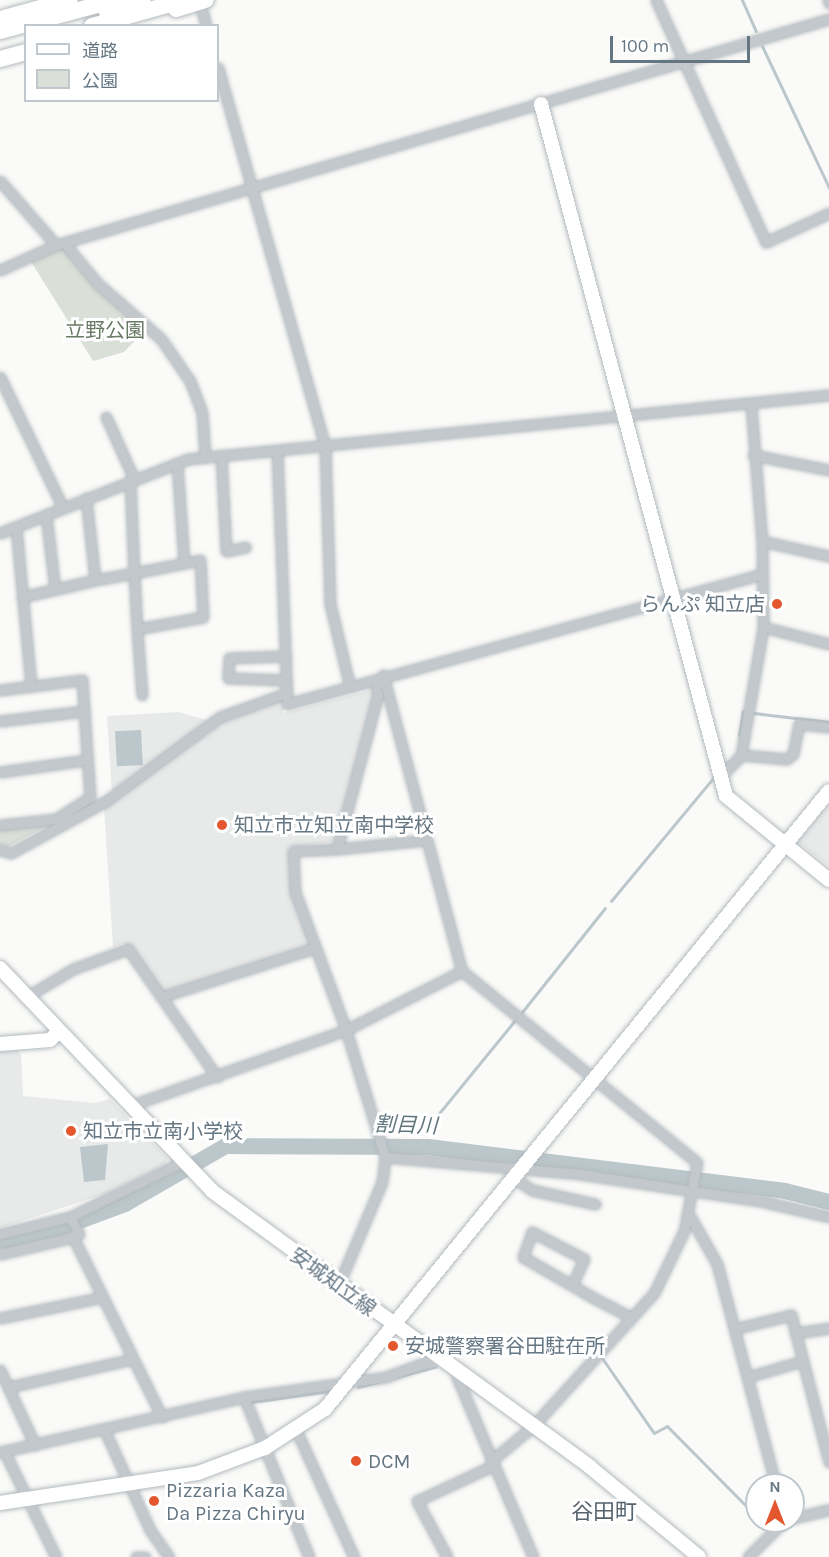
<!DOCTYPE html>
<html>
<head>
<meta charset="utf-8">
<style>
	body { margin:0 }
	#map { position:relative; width:829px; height:1557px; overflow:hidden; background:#fafaf8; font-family:Karla,"Noto Sans JP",sans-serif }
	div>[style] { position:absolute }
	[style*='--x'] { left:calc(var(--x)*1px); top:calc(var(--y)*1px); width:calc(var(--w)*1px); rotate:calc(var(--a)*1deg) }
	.built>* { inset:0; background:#e8e9e9 }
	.green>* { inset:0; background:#dadfd7 }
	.water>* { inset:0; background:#bbc7cb; transform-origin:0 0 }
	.stream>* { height:3px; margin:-1.5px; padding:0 1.5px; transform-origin:1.5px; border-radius:1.5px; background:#bbc7cb }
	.river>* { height:16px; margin:-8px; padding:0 8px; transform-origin:8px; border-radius:8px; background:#bbc7cb }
	.roads { filter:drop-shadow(0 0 2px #b3babf) drop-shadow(0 0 2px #b3babf) }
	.street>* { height:9px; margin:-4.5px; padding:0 4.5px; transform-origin:4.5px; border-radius:4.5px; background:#c3c8cc }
	.secondary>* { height:14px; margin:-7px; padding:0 7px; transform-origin:7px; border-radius:7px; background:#fff }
	.highway>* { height:16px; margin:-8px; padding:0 8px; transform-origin:8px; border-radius:8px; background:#fff }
	.dots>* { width:16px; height:16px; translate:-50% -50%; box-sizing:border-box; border:3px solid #fff; border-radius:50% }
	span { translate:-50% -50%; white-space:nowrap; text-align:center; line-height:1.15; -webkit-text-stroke:6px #fff; paint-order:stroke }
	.park-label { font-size:20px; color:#687a64 }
	.poi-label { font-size:20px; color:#657683 }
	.right { translate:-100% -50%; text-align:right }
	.left { translate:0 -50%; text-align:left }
	.street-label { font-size:20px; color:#657683 }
	.water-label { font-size:21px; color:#60757c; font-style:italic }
	.quarter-label { font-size:22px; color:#57646e }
	.legend { position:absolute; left:24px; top:24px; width:195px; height:78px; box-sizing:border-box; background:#fff; border:2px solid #c1c8cd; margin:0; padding:8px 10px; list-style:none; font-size:18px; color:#657683 }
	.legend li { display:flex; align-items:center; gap:12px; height:30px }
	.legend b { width:30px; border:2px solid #c1c8cd }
	.north { position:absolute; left:745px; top:1473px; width:60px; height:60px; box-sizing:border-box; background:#fff; border:2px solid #c1c8cd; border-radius:50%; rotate:0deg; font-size:16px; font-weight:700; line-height:24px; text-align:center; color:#657683 }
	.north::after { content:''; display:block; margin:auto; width:21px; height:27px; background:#e4572e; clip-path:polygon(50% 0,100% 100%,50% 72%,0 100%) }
	.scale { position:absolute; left:610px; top:36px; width:140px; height:27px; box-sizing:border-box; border:3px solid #657683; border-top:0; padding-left:8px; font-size:18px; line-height:21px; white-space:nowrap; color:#657683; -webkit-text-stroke:4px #fff; paint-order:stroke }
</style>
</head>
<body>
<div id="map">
	<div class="built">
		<i style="clip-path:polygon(371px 690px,375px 693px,334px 842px,288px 847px,292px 895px,311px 946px,162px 994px,124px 943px,113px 947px,104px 807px,223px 720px,283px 699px,283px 713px)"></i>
		<i style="clip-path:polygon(179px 712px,210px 721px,112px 793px,107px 716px)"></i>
		<i style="clip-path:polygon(829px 804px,829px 867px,798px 842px)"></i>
		<i style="clip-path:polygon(16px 1048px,21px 1055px,23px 1096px,94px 1103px,110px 1099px,168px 1159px,165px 1164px,105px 1194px,0 1228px,0 1049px)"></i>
	</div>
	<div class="green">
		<i style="clip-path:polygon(63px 246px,96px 287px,145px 330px,124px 352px,93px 361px,30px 260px)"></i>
		<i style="clip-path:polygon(54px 822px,8px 847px,0 845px,0 828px)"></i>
	</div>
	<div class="water">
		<i style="left:141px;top:730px;width:35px;height:26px;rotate:87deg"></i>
		<i style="clip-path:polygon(108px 1144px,105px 1180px,84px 1182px,80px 1147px)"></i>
	</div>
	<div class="stream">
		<i style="--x:742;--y:0;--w:34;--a:66"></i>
		<i style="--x:762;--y:46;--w:157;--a:64.7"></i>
		<i style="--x:754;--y:713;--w:76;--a:6.8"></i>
		<i style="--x:739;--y:735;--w:24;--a:-81"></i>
		<i style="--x:611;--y:901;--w:161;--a:-50.3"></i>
		<i style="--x:522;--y:1012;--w:133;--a:-51.4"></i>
		<i style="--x:427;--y:1128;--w:139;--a:-50.8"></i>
		<i style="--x:427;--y:1140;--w:7;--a:82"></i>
		<i style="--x:602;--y:1358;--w:91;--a:55.3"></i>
		<i style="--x:654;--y:1433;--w:15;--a:-28"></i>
		<i style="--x:667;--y:1426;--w:128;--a:45.3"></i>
		<i style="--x:358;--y:1387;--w:80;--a:-14.6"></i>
		<i style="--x:252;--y:1402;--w:79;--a:-8"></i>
		<i style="--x:761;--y:1521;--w:10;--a:45"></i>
	</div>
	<div class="river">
		<i style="--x:0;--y:1241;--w:39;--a:-7"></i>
		<i style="--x:39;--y:1236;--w:92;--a:-20.4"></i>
		<i style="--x:125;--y:1204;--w:116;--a:-29.9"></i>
		<i style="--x:226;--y:1146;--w:202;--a:0.3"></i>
		<i style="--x:428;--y:1147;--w:360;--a:7"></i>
		<i style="--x:785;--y:1191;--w:45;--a:14"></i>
	</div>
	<div class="roads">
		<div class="street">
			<i style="--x:656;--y:0;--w:266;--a:65.6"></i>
			<i style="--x:766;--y:242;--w:69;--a:-24.7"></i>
			<i style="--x:828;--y:0;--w:3;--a:72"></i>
			<i style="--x:200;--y:2;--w:25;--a:76"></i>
			<i style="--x:218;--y:68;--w:393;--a:74.2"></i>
			<i style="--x:325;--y:446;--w:158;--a:88.2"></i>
			<i style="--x:330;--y:604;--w:85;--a:76.5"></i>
			<i style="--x:0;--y:181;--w:85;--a:48.8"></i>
			<i style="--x:64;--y:243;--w:53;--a:50.3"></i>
			<i style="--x:98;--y:284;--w:84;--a:41.1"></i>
			<i style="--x:161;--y:339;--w:51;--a:55.4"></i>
			<i style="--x:190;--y:381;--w:34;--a:69"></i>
			<i style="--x:202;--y:413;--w:44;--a:86.1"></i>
			<i style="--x:0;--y:270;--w:61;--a:-24.1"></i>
			<i style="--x:56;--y:245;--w:805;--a:-16.3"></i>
			<i style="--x:0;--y:377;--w:145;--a:64.3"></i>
			<i style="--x:751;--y:405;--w:136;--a:85.4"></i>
			<i style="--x:762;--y:541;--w:86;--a:89.3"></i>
			<i style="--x:763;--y:627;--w:68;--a:14.4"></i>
			<i style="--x:106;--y:417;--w:68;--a:65.7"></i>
			<i style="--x:277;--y:450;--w:254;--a:87.7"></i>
			<i style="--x:287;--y:704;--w:492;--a:-15.3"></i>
			<i style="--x:221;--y:455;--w:96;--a:87"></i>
			<i style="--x:226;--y:551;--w:20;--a:-11"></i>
			<i style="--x:753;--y:455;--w:77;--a:11.2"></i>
			<i style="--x:177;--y:463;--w:100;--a:86"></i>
			<i style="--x:86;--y:498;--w:82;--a:83.7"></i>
			<i style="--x:46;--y:515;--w:75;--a:83.1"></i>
			<i style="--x:16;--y:527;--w:160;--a:84.6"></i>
			<i style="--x:0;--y:533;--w:202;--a:-21.5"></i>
			<i style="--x:188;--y:459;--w:644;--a:-5.7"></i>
			<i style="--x:762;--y:541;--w:69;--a:12.6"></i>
			<i style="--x:22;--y:597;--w:75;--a:-13.1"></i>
			<i style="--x:95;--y:580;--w:40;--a:-10"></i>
			<i style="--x:134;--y:573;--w:67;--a:-11.1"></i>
			<i style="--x:200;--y:560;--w:57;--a:87"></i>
			<i style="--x:203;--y:617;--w:67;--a:169.7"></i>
			<i style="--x:137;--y:629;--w:56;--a:-93.1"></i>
			<i style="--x:134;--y:573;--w:93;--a:-92.5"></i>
			<i style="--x:137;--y:629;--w:66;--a:85.7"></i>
			<i style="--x:286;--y:656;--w:57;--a:178"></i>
			<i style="--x:229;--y:658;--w:20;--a:93"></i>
			<i style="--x:228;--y:678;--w:58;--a:2"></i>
			<i style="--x:383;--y:675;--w:306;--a:75.1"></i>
			<i style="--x:462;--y:971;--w:303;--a:39.2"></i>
			<i style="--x:697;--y:1163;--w:69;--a:100.8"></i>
			<i style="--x:684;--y:1231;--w:69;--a:115.8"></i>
			<i style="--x:654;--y:1293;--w:180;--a:132.3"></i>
			<i style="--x:533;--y:1426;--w:55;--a:140.2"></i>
			<i style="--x:0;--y:690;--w:83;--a:-7"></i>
			<i style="--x:82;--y:680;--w:117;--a:86.1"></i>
			<i style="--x:90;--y:797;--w:40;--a:147.1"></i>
			<i style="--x:56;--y:819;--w:56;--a:173.9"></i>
			<i style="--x:0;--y:721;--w:85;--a:-6.8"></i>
			<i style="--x:741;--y:755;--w:46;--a:5"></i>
			<i style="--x:787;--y:759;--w:8;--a:-40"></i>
			<i style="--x:793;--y:754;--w:31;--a:-79"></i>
			<i style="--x:799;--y:724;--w:30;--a:6"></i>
			<i style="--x:0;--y:772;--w:88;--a:-7.9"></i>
			<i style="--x:722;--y:775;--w:28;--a:-46"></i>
			<i style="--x:741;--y:755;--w:130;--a:-80.2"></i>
			<i style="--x:337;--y:849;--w:90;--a:-5.7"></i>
			<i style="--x:0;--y:850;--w:11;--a:15"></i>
			<i style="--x:11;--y:853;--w:108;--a:-28.7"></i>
			<i style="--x:106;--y:801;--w:142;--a:-36.4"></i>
			<i style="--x:220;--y:717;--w:71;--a:-19.7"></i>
			<i style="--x:26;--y:997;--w:55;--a:-30.8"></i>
			<i style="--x:73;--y:969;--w:59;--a:-20"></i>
			<i style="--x:128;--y:949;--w:156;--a:55.2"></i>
			<i style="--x:161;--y:997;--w:162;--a:-17.7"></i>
			<i style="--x:129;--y:1106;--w:230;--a:-19.3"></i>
			<i style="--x:346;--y:1030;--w:130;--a:-27"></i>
			<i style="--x:385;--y:1157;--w:189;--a:4.9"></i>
			<i style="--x:573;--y:1173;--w:190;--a:8.5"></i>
			<i style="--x:761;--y:1201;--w:70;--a:13.2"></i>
			<i style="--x:514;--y:1178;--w:22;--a:34"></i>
			<i style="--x:532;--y:1190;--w:65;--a:12.5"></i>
			<i style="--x:688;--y:1213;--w:59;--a:60.4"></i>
			<i style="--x:717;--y:1264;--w:229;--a:75.1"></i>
			<i style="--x:70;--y:1217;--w:19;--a:62"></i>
			<i style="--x:79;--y:1234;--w:7;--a:153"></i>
			<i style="--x:73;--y:1237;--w:201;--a:63.7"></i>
			<i style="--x:0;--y:1234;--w:72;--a:-13.7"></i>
			<i style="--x:70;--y:1217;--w:127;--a:-26.2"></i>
			<i style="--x:0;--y:1254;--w:75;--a:-13.1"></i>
			<i style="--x:572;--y:1285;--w:29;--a:-65"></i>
			<i style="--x:584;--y:1259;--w:59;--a:-152.6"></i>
			<i style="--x:532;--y:1232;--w:27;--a:110"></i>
			<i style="--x:523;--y:1257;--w:78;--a:30.2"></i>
			<i style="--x:590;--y:1296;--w:47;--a:27.6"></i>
			<i style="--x:338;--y:1286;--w:113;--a:-67.1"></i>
			<i style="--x:382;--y:1182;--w:25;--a:-83"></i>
			<i style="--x:385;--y:1157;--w:133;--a:-107.1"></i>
			<i style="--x:346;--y:1030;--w:147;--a:-110.3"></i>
			<i style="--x:295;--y:892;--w:41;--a:-92.8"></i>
			<i style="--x:293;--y:851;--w:44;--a:-2.6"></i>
			<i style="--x:337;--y:849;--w:160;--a:-75.2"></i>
			<i style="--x:378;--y:694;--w:13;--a:-103"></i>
			<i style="--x:0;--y:1318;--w:105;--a:-11.5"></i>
			<i style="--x:738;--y:1328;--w:55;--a:-13.8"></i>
			<i style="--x:791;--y:1315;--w:152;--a:75.5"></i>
			<i style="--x:795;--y:1333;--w:34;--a:-8"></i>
			<i style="--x:0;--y:1370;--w:83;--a:65"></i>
			<i style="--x:454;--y:1370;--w:203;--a:67.1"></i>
			<i style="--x:751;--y:1376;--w:53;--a:-16.4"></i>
			<i style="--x:9;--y:1387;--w:126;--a:-12.8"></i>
			<i style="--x:244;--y:1397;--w:173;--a:67.9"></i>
			<i style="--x:104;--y:1429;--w:111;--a:65.5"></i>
			<i style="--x:150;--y:1530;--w:33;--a:55"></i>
			<i style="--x:296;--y:1430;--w:140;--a:65.5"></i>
			<i style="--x:4;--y:1451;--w:118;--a:63.9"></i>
			<i style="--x:0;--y:1452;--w:250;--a:-12.7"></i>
			<i style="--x:244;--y:1397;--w:143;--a:-8"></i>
			<i style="--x:386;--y:1377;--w:54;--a:-20.4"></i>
			<i style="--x:793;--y:1518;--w:37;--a:-13"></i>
			<i style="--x:136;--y:1557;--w:9;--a:0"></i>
			<i style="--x:447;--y:1557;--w:64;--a:-118.2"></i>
			<i style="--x:417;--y:1501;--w:83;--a:-25"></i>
			<i style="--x:748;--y:1557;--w:51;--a:-45"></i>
		</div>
		<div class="secondary">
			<i style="--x:541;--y:104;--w:716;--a:75.03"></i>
			<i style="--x:726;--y:796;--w:133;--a:39.2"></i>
			<i style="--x:0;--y:968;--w:308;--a:46.4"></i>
			<i style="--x:212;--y:1191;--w:468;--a:36.1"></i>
			<i style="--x:590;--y:1467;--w:141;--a:39.5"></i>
			<i style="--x:0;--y:1044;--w:50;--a:-4.6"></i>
			<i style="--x:50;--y:1040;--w:10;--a:-45"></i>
			<i style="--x:0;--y:1503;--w:200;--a:-8.6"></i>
			<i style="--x:198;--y:1473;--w:72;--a:-20.5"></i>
			<i style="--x:265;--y:1448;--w:72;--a:-33"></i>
			<i style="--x:325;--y:1409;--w:797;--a:-50.8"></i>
		</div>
		<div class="highway">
			<i style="--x:176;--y:9;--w:31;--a:-17"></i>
			<i style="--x:106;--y:10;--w:38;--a:-15"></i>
			<i style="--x:4;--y:18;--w:68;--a:-15.3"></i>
			<i style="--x:92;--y:26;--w:97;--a:-15.6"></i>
			<i style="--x:0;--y:31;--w:120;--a:-15"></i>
			<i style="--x:0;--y:59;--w:27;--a:-15"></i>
		</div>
	</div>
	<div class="dots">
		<i style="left:777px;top:604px;background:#e4572e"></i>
		<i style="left:222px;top:825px;background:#e4572e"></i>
		<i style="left:71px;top:1131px;background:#e4572e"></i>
		<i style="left:393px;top:1346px;background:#e4572e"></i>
		<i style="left:356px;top:1461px;background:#e4572e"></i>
		<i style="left:154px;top:1501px;background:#e4572e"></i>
	</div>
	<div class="park-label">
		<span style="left:105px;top:330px">立野公園</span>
	</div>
	<div class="poi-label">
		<span class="right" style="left:765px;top:604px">らんぷ 知立店</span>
		<span class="left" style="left:234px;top:825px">知立市立知立南中学校</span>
		<span class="left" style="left:83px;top:1131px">知立市立南小学校</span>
		<span class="left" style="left:405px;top:1346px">安城警察署谷田駐在所</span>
		<span class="left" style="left:368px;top:1461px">DCM</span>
		<span class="left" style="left:166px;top:1502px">Pizzaria Kaza<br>Da Pizza Chiryu</span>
	</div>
	<div class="street-label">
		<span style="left:333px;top:1282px;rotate:36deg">安城知立線</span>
	</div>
	<div class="water-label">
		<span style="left:406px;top:1125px;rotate:2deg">割目川</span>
	</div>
	<div class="quarter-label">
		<span style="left:604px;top:1513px">谷田町</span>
	</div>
	<ul class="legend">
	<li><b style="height:8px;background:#fff"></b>道路</li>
	<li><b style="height:16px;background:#dadfd7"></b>公園</li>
	</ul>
	<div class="north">N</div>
	<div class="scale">100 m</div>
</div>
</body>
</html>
